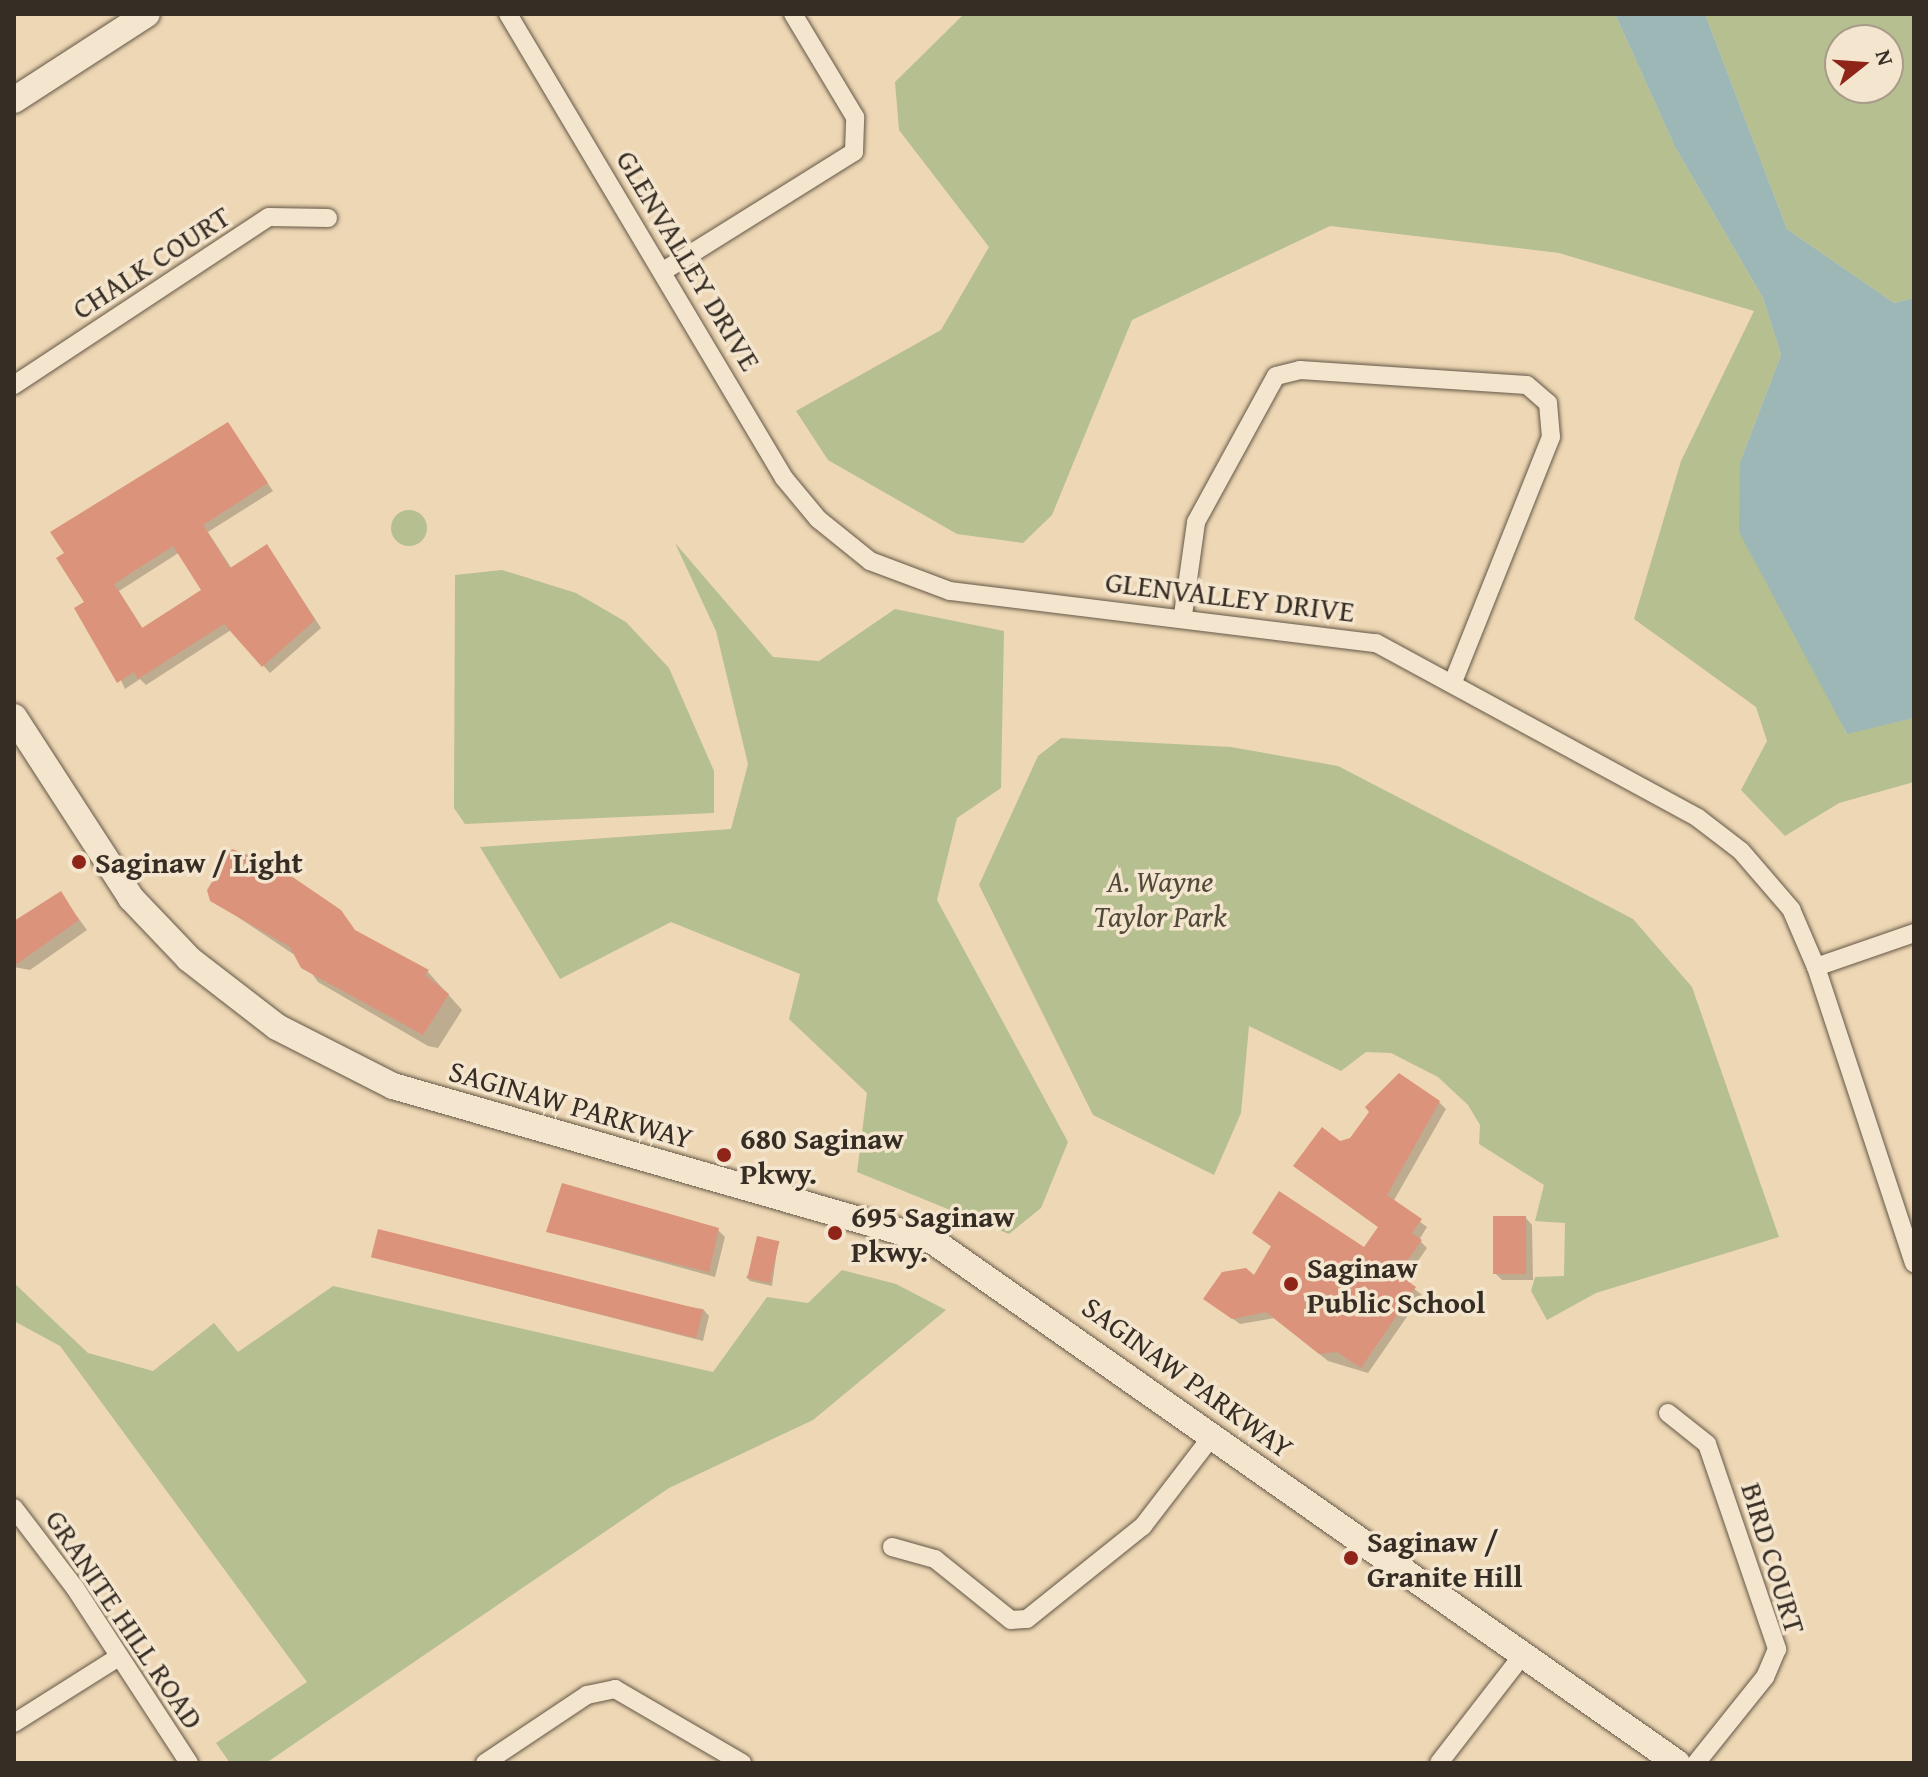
<!DOCTYPE html>
<html>
<head>
<meta charset="utf-8">
<style>
	body { margin:0 }
	#map { position:relative; width:1928px; height:1777px; overflow:hidden; background:#eed7b4; font-family:"Gentium Book Plus",serif }
	div>[style] { position:absolute }
	[style*='--x'] { left:calc(var(--x)*1px); top:calc(var(--y)*1px); width:calc(var(--w)*1px); rotate:calc(var(--a)*1deg) }
	.green>* { inset:0; background:#b6bf8f }
	.round { border-radius:50% }
	.water>* { inset:0; background:#9cb7b6 }
	.shadow>* { inset:0; background:#0003 }
	.building>* { inset:0; background:#db937c; transform-origin:0 0 }
	.roads { filter:drop-shadow(0 0 2px #645848) drop-shadow(0 0 2px #645848) }
	.street>* { height:18px; margin:-9px; padding:0 9px; transform-origin:9px; border-radius:9px; background:#f4e5ce }
	.secondary>* { height:26px; margin:-13px; padding:0 13px; transform-origin:13px; border-radius:13px; background:#f4e5ce }
	.dots>* { width:22px; height:22px; translate:-50% -50%; box-sizing:border-box; border:4px solid #f4e5ce; border-radius:50% }
	span { translate:-50% -50%; white-space:nowrap; text-align:center; line-height:1.15; -webkit-text-stroke:7px #f4e5ce; paint-order:stroke }
	.street-label { font-size:30px; color:#362d24 }
	.poi-label { font-size:30px; color:#362d24; font-weight:700 }
	.left { translate:0 -50%; text-align:left }
	.park-label { font-size:30px; color:#504a39; font-style:italic }
	.frame { position:absolute; inset:0; border:16px solid #362d24; pointer-events:none }
	.north { position:absolute; left:1824px; top:24px; width:80px; height:80px; box-sizing:border-box; background:#f4e5ce; border:2px solid #a89b8a; border-radius:50%; rotate:73deg; font-size:22px; font-weight:700; line-height:32px; text-align:center; color:#362d24 }
	.north::after { content:''; display:block; margin:auto; width:28px; height:36px; background:#8f2418; clip-path:polygon(50% 0,100% 100%,50% 72%,0 100%) }
</style>
</head>
<body>
<div id="map">
	<div class="green">
		<i style="clip-path:polygon(964px 14px,1615px 14px,1675px 147px,1763px 298px,1781px 355px,1740px 462px,1846px 733px,1914px 718px,1914px 782px,1839px 803px,1785px 836px,1741px 790px,1767px 741px,1756px 707px,1634px 619px,1681px 461px,1754px 311px,1559px 253px,1330px 226px,1132px 320px,1052px 515px,1023px 543px,957px 534px,828px 460px,796px 411px,941px 330px,989px 247px,899px 130px,895px 82px)"></i>
		<i style="clip-path:polygon(evenodd,1705px 14px,1914px 14px,1914px 298px,1894px 303px,1787px 229px,1705px 14px,1840px 40px,1888px 40px,1888px 88px,1840px 88px,1840px 40px)"></i>
		<i class="round" style="left:391px;top:510px;width:36px;height:36px"></i>
		<i style="clip-path:polygon(675px 543px,773px 657px,819px 661px,895px 609px,1004px 631px,1001px 788px,957px 818px,937px 900px,1068px 1142px,1041px 1208px,1009px 1234px,857px 1172px,867px 1093px,789px 1019px,800px 974px,671px 922px,560px 979px,480px 847px,731px 829px,748px 764px,716px 631px)"></i>
		<i style="clip-path:polygon(502px 570px,576px 593px,626px 622px,669px 668px,714px 771px,714px 813px,465px 824px,454px 808px,455px 575px)"></i>
		<i style="clip-path:polygon(1061px 738px,1231px 747px,1338px 766px,1633px 919px,1692px 987px,1779px 1237px,1596px 1293px,1547px 1320px,1531px 1291px,1535px 1277px,1564px 1276px,1565px 1223px,1535px 1221px,1544px 1185px,1479px 1144px,1480px 1125px,1468px 1105px,1438px 1077px,1391px 1053px,1366px 1052px,1341px 1071px,1249px 1026px,1241px 1113px,1214px 1175px,1093px 1115px,979px 885px,1038px 756px)"></i>
		<i style="clip-path:polygon(842px 1270px,896px 1284px,946px 1310px,813px 1420px,669px 1488px,266px 1763px,230px 1763px,216px 1743px,307px 1682px,60px 1346px,14px 1321px,14px 1283px,88px 1353px,153px 1371px,214px 1323px,238px 1352px,333px 1286px,713px 1372px,767px 1297px,808px 1303px)"></i>
	</div>
	<div class="water">
		<i style="clip-path:polygon(1615px 14px,1705px 14px,1787px 229px,1894px 303px,1914px 298px,1914px 718px,1847px 734px,1739px 532px,1740px 462px,1781px 355px,1763px 298px,1675px 147px)"></i>
	</div>
	<div class="shadow">
		<i style="clip-path:polygon(evenodd,228px 425px,273px 491px,208px 532px,232px 569px,273px 554px,321px 628px,270px 673px,231px 630px,146px 685px,140px 679px,125px 689px,86px 603px,228px 425px,180px 552px,204px 590px,143px 629px,119px 591px,180px 552px)"></i>
		<i style="clip-path:polygon(60px 893px,87px 930px,30px 970px,14px 967px,14px 923px)"></i>
		<i style="clip-path:polygon(211px 899px,353px 931px,428px 972px,462px 1010px,438px 1048px,428px 1046px,318px 982px,302px 960px)"></i>
		<i style="clip-path:polygon(1439px 1102px,1446px 1109px,1393px 1202px,1427px 1227px,1419px 1240px,1427px 1248px,1404px 1281px,1422px 1295px,1368px 1373px,1328px 1361px,1275px 1318px,1240px 1324px,1206px 1299px,1255px 1278px,1272px 1247px,1254px 1233px,1365px 1250px,1380px 1228px,1303px 1173px,1339px 1143px)"></i>
		<i style="clip-path:polygon(1526px 1218px,1532px 1225px,1533px 1280px,1502px 1280px,1496px 1274px)"></i>
		<i style="clip-path:polygon(718px 1230px,725px 1237px,715px 1277px,548px 1231px)"></i>
		<i style="clip-path:polygon(778px 1243px,772px 1286px,750px 1281px,746px 1277px)"></i>
		<i style="clip-path:polygon(371px 1256px,703px 1309px,709px 1316px,703px 1341px)"></i>
	</div>
	<div class="building">
		<i style="clip-path:polygon(evenodd,228px 422px,268px 483px,203px 525px,230px 568px,267px 544px,315px 620px,262px 667px,224px 624px,138px 679px,134px 672px,117px 683px,74px 608px,84px 602px,56px 558px,64px 553px,50px 532px,228px 422px,173px 546px,201px 590px,142px 628px,114px 584px,173px 546px)"></i>
		<i style="clip-path:polygon(232px 849px,272px 863px,341px 910px,355px 930px,429px 970px,425px 975px,449px 994px,423px 1035px,301px 968px,290px 947px,210px 901px,207px 890px)"></i>
		<i style="clip-path:polygon(61px 891px,79px 920px,14px 966px,14px 921px)"></i>
		<i style="clip-path:polygon(1399px 1073px,1440px 1101px,1387px 1195px,1422px 1219px,1412px 1233px,1422px 1240px,1398px 1274px,1416px 1287px,1361px 1368px,1337px 1352px,1319px 1354px,1266px 1312px,1232px 1319px,1203px 1299px,1222px 1272px,1246px 1268px,1254px 1275px,1271px 1246px,1252px 1233px,1279px 1191px,1364px 1247px,1378px 1227px,1293px 1166px,1322px 1127px,1340px 1141px,1350px 1138px,1369px 1112px,1365px 1107px)"></i>
		<i style="clip-path:polygon(562px 1183px,719px 1228px,709px 1272px,546px 1232px)"></i>
		<i style="left:1493px;top:1216px;width:33px;height:58px"></i>
		<i style="left:378px;top:1229px;width:335px;height:29px;rotate:14deg"></i>
		<i style="left:757px;top:1236px;width:23px;height:43px;rotate:13deg"></i>
	</div>
	<div class="roads">
		<div class="street">
			<i style="--x:508;--y:14;--w:540;--a:59.25"></i>
			<i style="--x:784;--y:478;--w:53;--a:50.3"></i>
			<i style="--x:818;--y:519;--w:67;--a:38.9"></i>
			<i style="--x:870;--y:561;--w:85;--a:20.6"></i>
			<i style="--x:950;--y:591;--w:429;--a:7"></i>
			<i style="--x:1376;--y:643;--w:366;--a:28.5"></i>
			<i style="--x:1698;--y:818;--w:54;--a:37.5"></i>
			<i style="--x:1741;--y:851;--w:77;--a:49.2"></i>
			<i style="--x:1791;--y:909;--w:63;--a:66.7"></i>
			<i style="--x:1816;--y:967;--w:312;--a:71.7"></i>
			<i style="--x:665;--y:270;--w:223;--a:-32"></i>
			<i style="--x:854;--y:152;--w:35;--a:-88"></i>
			<i style="--x:855;--y:117;--w:120;--a:-121"></i>
			<i style="--x:14;--y:385;--w:305;--a:-33.4"></i>
			<i style="--x:269;--y:217;--w:59;--a:1"></i>
			<i style="--x:1183;--y:615;--w:94;--a:-82"></i>
			<i style="--x:1196;--y:522;--w:166;--a:-61.3"></i>
			<i style="--x:1276;--y:376;--w:25;--a:-14"></i>
			<i style="--x:1300;--y:370;--w:227;--a:3.8"></i>
			<i style="--x:1527;--y:385;--w:28;--a:41"></i>
			<i style="--x:1548;--y:403;--w:34;--a:85"></i>
			<i style="--x:1551;--y:437;--w:264;--a:111.8"></i>
			<i style="--x:1816;--y:967;--w:104;--a:-19.1"></i>
			<i style="--x:1668;--y:1413;--w:50;--a:38.5"></i>
			<i style="--x:1707;--y:1444;--w:217;--a:71.1"></i>
			<i style="--x:1777;--y:1649;--w:30;--a:113"></i>
			<i style="--x:1765;--y:1677;--w:110;--a:128.7"></i>
			<i style="--x:14;--y:1508;--w:101;--a:52.7"></i>
			<i style="--x:75;--y:1588;--w:209;--a:56.9"></i>
			<i style="--x:892;--y:1547;--w:45;--a:15.6"></i>
			<i style="--x:935;--y:1559;--w:97;--a:38.8"></i>
			<i style="--x:1011;--y:1620;--w:16;--a:-4"></i>
			<i style="--x:1027;--y:1619;--w:149;--a:-38.7"></i>
			<i style="--x:1143;--y:1526;--w:113;--a:-52.5"></i>
			<i style="--x:14;--y:1723;--w:124;--a:-32.2"></i>
			<i style="--x:485;--y:1763;--w:123;--a:-33.7"></i>
			<i style="--x:587;--y:1695;--w:29;--a:-12"></i>
			<i style="--x:615;--y:1689;--w:147;--a:30.2"></i>
			<i style="--x:1439;--y:1763;--w:139;--a:-52.3"></i>
		</div>
		<div class="secondary">
			<i style="--x:14;--y:100;--w:158;--a:-32.9"></i>
			<i style="--x:14;--y:717;--w:216;--a:57.1"></i>
			<i style="--x:131;--y:898;--w:84;--a:46.4"></i>
			<i style="--x:189;--y:959;--w:111;--a:37.7"></i>
			<i style="--x:277;--y:1027;--w:130;--a:27"></i>
			<i style="--x:393;--y:1086;--w:562;--a:16.02"></i>
			<i style="--x:933;--y:1241;--w:909;--a:35.05"></i>
		</div>
	</div>
	<div class="dots">
		<i style="left:79px;top:862px;background:#8f2418"></i>
		<i style="left:724px;top:1155px;background:#8f2418"></i>
		<i style="left:835px;top:1233px;background:#8f2418"></i>
		<i style="left:1291px;top:1284px;background:#8f2418"></i>
		<i style="left:1351px;top:1558px;background:#8f2418"></i>
	</div>
	<div class="street-label">
		<span style="left:689px;top:260px;rotate:59deg">GLENVALLEY DRIVE</span>
		<span style="left:151px;top:262px;rotate:-33deg">CHALK COURT</span>
		<span style="left:1230px;top:596px;rotate:7deg">GLENVALLEY DRIVE</span>
		<span style="left:571px;top:1104px;rotate:16deg">SAGINAW PARKWAY</span>
		<span style="left:1188px;top:1377px;rotate:36deg">SAGINAW PARKWAY</span>
		<span style="left:1774px;top:1558px;rotate:73deg">BIRD COURT</span>
		<span style="left:125px;top:1619px;rotate:56deg">GRANITE HILL ROAD</span>
	</div>
	<div class="poi-label">
		<span class="left" style="left:95px;top:862px">Saginaw / Light</span>
		<span class="left" style="left:740px;top:1155px">680 Saginaw<br>Pkwy.</span>
		<span class="left" style="left:851px;top:1233px">695 Saginaw<br>Pkwy.</span>
		<span class="left" style="left:1307px;top:1284px">Saginaw<br>Public School</span>
		<span class="left" style="left:1367px;top:1558px">Saginaw /<br>Granite Hill</span>
	</div>
	<div class="park-label">
		<span style="left:1160px;top:898px">A. Wayne<br>Taylor Park</span>
	</div>
	<div class="frame"></div>
	<div class="north">N</div>
</div>
</body>
</html>
